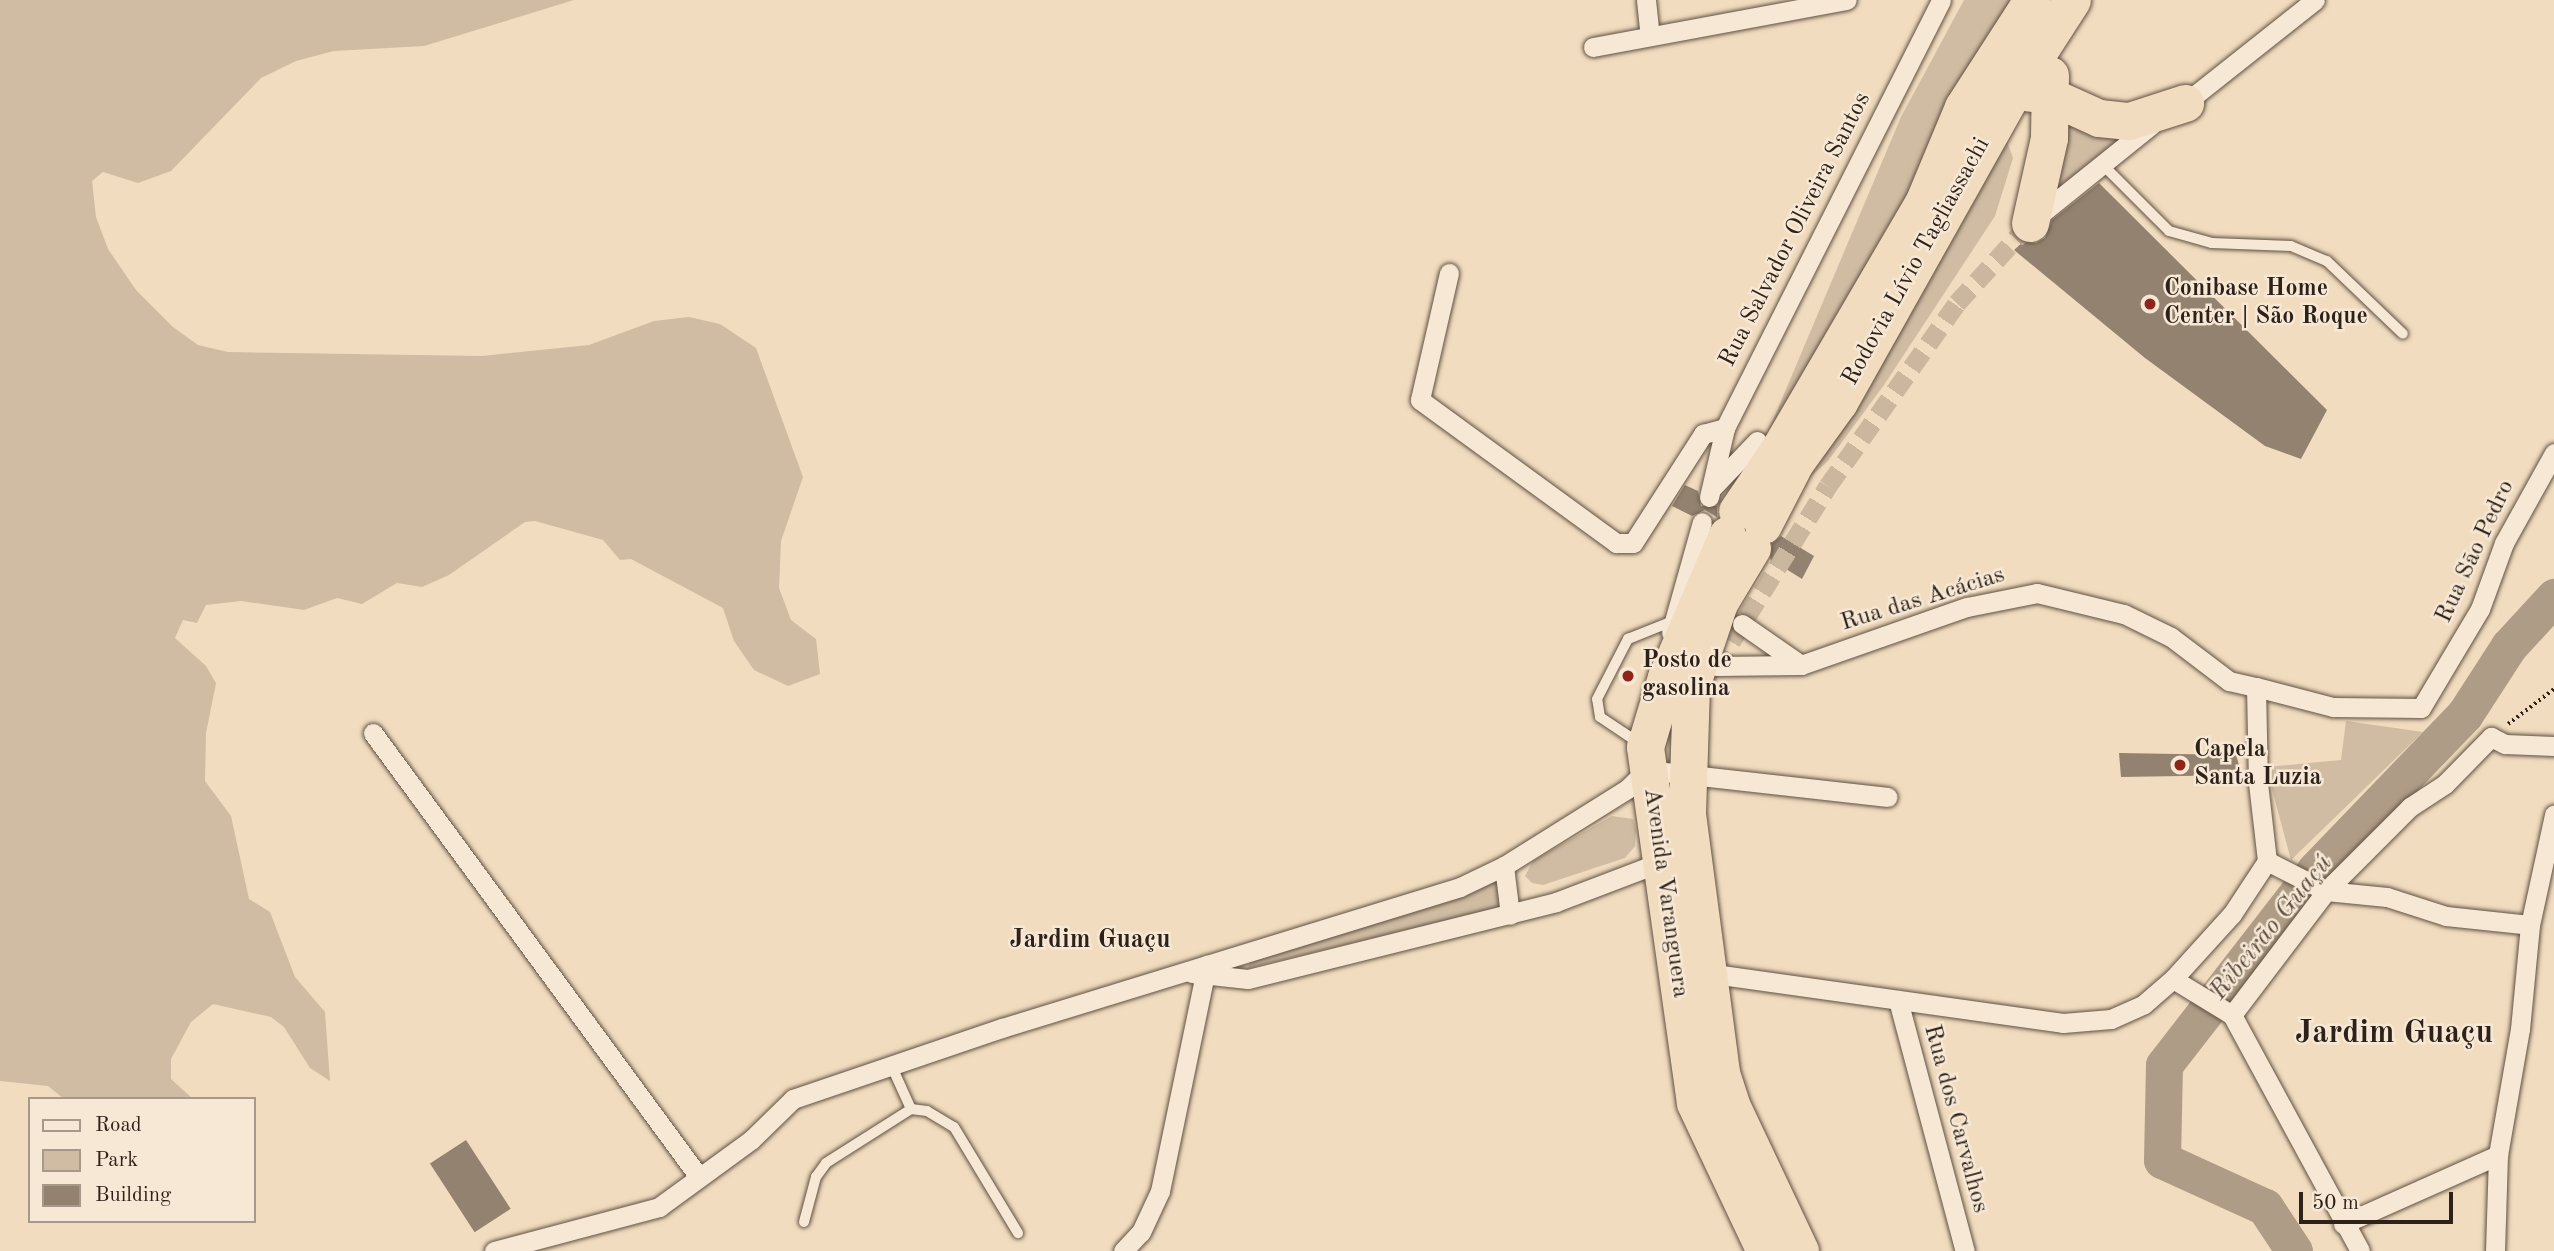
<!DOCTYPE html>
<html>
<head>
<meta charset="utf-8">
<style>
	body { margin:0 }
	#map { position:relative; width:2554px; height:1251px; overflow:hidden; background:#f1dcbf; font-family:"Old Standard TT",serif }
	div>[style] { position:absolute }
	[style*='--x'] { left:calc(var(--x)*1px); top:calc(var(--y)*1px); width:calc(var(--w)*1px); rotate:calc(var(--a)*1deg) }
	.green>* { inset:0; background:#d0bca3 }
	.river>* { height:37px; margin:-18.5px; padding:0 18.5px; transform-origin:18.5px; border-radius:18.5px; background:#af9c87 }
	.building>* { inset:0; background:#93826f; transform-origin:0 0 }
	.street-tunnel>* { height:19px; margin-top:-9.5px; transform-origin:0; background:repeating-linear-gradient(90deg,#cab79e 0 19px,transparent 0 29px) }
	.path>* { height:3.5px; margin-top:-1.75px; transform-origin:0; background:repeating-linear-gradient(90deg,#2e2119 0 2px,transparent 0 5.5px) }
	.roads { filter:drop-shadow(0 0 2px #5f5042) drop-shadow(0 0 2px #5f5042) }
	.lane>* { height:10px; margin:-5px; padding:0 5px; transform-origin:5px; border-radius:5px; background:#f6e8d5 }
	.street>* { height:19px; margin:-9.5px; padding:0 9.5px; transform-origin:9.5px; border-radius:9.5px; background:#f6e8d5 }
	.highway>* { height:37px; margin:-18.5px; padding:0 18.5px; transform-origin:18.5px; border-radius:18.5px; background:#f1dcbf }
	.dots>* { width:19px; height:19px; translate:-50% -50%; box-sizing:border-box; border:4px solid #f6e8d5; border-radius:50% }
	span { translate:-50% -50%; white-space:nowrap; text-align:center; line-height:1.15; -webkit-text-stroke:5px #f6e8d5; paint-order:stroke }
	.street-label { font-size:24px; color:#2e2119 }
	.poi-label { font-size:24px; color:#2e2119; font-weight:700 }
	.left { translate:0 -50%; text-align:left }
	.water-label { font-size:26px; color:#5b4c40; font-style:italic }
	.neighbourhood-label { font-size:26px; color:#2e2119; font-weight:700 }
	.district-label { font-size:32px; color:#2e2119; font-weight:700 }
	.legend { position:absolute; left:28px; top:1097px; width:228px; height:126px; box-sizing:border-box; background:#f6e8d5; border:2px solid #a6988a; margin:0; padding:9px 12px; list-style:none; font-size:21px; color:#2e2119 }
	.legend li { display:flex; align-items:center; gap:14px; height:35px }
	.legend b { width:35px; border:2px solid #a6988a }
	.scale { position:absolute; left:2299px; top:1192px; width:154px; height:32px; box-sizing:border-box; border:4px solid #2e2119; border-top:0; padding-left:9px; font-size:21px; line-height:24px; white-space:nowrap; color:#2e2119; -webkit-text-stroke:5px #f6e8d5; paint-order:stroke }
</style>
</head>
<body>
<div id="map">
	<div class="green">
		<i style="clip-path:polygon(0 0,574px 0,424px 46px,334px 51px,296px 61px,261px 78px,171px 171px,138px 183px,103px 172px,92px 181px,96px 217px,108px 249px,136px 290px,173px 327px,198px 345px,228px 352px,482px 356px,589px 345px,654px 321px,689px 317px,720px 324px,756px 348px,803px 477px,781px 541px,779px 588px,791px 620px,816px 639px,820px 674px,788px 686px,754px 670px,734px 641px,723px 608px,631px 559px,620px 560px,603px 540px,535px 521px,525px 522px,449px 575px,422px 587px,397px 583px,362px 604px,337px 598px,304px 610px,241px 601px,206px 605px,197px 623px,183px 620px,175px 638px,206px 666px,216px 683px,206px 733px,205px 781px,231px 816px,249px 899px,270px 912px,295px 977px,325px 1012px,330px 1081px,310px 1068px,284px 1027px,271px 1017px,213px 1004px,191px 1022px,171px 1059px,171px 1079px,193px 1099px,64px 1099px,48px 1086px,0 1081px)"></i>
		<i style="clip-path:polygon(1964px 0,2021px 0,1787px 427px,1768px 432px,1901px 117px)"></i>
		<i style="clip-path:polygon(2061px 115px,2130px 131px,2046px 197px)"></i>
		<i style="clip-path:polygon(2004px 133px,2013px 158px,1995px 216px,1884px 385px,1828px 461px,1798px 488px)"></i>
		<i style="clip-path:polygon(2346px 721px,2423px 732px,2291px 860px,2266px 767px,2341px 760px)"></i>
		<i style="clip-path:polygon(1612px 816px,1633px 819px,1636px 830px,1635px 846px,1625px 858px,1543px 885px,1532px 883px,1525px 876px,1533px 861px)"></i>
		<i style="clip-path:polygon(1497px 880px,1503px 907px,1248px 968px,1251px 959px,1454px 899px)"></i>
	</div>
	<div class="river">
		<i style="--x:2294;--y:1251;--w:53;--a:-123.4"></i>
		<i style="--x:2265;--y:1207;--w:113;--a:-155.5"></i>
		<i style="--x:2162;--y:1160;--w:95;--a:-88.8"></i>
		<i style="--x:2164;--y:1065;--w:247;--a:-52.2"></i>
		<i style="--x:2315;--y:870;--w:216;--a:-46.1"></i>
		<i style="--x:2465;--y:714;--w:81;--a:-57.1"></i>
		<i style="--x:2509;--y:646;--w:67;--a:-47.4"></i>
	</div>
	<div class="building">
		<i style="clip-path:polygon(2099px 183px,2327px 410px,2301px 459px,2265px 446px,2145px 358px,2014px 250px,2023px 242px,2036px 243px,2045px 238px,2052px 220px)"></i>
		<i style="clip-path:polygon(1685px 485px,1698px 491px,1701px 506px,1717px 506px,1717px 517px,1705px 510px,1692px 516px,1672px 506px)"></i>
		<i style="clip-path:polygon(1781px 536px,1814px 556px,1802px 579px,1770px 559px,1772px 544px)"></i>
		<i style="clip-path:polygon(2119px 753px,2236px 755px,2242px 775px,2121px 777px)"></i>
		<i style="left:466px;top:1140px;width:82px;height:43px;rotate:57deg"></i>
	</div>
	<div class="street-tunnel">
		<i style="--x:1706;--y:675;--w:13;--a:-42"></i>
		<i style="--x:1716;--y:666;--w:212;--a:-58.1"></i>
		<i style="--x:1828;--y:486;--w:224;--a:-54.8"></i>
		<i style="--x:1957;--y:303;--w:108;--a:-47.6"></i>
	</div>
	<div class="path">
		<i style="--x:2508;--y:724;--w:58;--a:-37.3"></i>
	</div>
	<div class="roads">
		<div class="lane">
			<i style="--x:2104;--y:166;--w:92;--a:45"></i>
			<i style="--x:2169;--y:231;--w:45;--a:15.6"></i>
			<i style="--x:2212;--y:243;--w:79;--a:2.2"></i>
			<i style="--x:2291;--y:246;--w:39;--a:23"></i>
			<i style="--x:2327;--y:261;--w:105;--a:43.8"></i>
			<i style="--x:1639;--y:743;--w:47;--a:-146.3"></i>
			<i style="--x:1600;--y:717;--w:18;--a:-99"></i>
			<i style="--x:1597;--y:699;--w:68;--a:-62.7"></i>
			<i style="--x:1628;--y:639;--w:48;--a:-21.8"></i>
			<i style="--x:911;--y:1109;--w:16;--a:7"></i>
			<i style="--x:927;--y:1111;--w:31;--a:31"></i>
			<i style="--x:954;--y:1127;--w:124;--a:58.9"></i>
			<i style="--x:804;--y:1222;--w:47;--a:-75.1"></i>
			<i style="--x:816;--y:1177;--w:17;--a:-54"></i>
			<i style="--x:826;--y:1163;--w:101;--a:-32.4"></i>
			<i style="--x:911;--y:1109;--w:46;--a:-114.3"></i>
		</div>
		<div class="street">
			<i style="--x:1646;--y:0;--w:36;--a:84"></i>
			<i style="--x:1593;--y:47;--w:258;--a:-10.5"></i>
			<i style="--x:2180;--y:107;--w:172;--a:-38.4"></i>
			<i style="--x:2033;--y:220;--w:151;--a:-38.8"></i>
			<i style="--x:1449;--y:273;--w:130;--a:102.9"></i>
			<i style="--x:1420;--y:400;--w:243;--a:36.1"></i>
			<i style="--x:1616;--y:543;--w:17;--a:0"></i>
			<i style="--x:1633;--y:543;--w:130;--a:-57.3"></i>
			<i style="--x:1703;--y:434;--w:23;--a:-15"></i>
			<i style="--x:1712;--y:488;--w:65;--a:-46.2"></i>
			<i style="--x:1709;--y:497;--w:71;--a:-76.9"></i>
			<i style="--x:1725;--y:428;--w:479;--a:-63.2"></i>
			<i style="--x:1742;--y:624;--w:72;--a:34.8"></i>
			<i style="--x:1671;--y:632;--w:114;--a:-74.3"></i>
			<i style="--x:1716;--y:666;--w:85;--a:-0.7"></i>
			<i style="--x:1801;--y:665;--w:176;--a:-19.3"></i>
			<i style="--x:1967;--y:607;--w:71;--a:-11.3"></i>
			<i style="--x:2037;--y:593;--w:89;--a:13.6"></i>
			<i style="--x:2124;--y:614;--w:52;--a:26.1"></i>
			<i style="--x:2171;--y:637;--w:73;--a:37.2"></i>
			<i style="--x:2229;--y:681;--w:28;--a:13"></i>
			<i style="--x:2256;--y:687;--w:96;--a:88.8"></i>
			<i style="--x:2258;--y:783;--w:79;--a:83.4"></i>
			<i style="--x:2267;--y:861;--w:64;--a:123.4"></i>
			<i style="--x:2232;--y:914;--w:88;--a:132.2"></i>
			<i style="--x:2173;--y:979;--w:69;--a:31.4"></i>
			<i style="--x:2232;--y:1015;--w:268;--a:61.5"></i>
			<i style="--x:2256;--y:687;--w:80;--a:14.6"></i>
			<i style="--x:2333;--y:707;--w:88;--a:0.7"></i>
			<i style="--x:2421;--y:708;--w:115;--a:-59.2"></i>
			<i style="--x:2480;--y:609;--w:70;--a:-70"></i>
			<i style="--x:2504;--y:543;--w:103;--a:-60.9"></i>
			<i style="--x:373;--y:733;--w:551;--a:53.71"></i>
			<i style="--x:2267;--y:861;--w:66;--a:27"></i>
			<i style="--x:2326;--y:891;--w:61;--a:5.6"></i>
			<i style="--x:2387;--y:897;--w:62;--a:17.9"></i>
			<i style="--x:2446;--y:916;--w:84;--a:6.1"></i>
			<i style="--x:1504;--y:866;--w:49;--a:83"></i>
			<i style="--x:1192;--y:973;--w:56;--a:6.1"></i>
			<i style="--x:1248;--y:979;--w:317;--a:-14"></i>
			<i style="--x:1556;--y:902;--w:118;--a:-20.9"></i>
			<i style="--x:1707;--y:973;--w:359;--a:8"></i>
			<i style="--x:2063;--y:1023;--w:48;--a:-4.8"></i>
			<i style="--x:2111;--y:1019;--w:36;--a:-24"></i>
			<i style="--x:2144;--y:1004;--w:38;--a:-41"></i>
			<i style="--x:1898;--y:1000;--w:260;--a:75.1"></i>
			<i style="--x:2232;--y:1015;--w:156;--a:-52.8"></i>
			<i style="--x:2326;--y:891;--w:119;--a:-45"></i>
			<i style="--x:2410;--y:807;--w:42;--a:-33.3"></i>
			<i style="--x:2445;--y:784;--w:66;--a:-45.6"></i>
			<i style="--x:2491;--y:737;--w:16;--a:27"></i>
			<i style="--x:2505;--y:744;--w:49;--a:2.3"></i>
			<i style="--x:2343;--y:1224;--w:170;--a:-24"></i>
			<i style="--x:2498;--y:1155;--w:128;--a:-80.1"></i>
			<i style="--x:2520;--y:1029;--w:104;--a:-84.5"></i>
			<i style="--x:2530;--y:925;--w:113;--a:-77.7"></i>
			<i style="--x:494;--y:1251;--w:171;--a:-14.9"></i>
			<i style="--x:659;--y:1207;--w:114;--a:-36.1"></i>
			<i style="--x:751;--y:1140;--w:59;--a:-44.3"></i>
			<i style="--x:793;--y:1099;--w:221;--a:-18.8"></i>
			<i style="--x:1002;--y:1028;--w:479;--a:-17.1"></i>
			<i style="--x:1460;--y:887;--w:49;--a:-25.5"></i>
			<i style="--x:1504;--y:866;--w:145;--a:-32"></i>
			<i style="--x:1627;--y:789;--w:28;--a:-44"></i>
			<i style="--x:1647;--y:770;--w:242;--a:6.4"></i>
			<i style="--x:1123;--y:1251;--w:26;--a:-47"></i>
			<i style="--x:1141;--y:1232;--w:45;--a:-65.1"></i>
			<i style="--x:1160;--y:1191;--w:231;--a:-78.3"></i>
			<i style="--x:2495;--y:1251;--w:96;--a:-88.2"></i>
		</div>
		<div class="highway">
			<i style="--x:1992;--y:88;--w:56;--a:7.1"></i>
			<i style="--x:2048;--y:95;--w:56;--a:24.3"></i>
			<i style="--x:2099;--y:118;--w:30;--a:6"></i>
			<i style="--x:2129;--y:121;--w:59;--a:-17.8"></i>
			<i style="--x:2030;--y:223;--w:87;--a:-77.4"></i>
			<i style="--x:2049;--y:138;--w:63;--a:-89.1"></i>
			<i style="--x:1737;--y:511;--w:75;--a:-55.9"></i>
			<i style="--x:1779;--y:449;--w:285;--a:-59.7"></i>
			<i style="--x:1923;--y:203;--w:104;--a:-67.4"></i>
			<i style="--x:1963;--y:107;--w:127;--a:-57.2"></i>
			<i style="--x:1763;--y:525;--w:70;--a:-62.7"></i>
			<i style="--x:1795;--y:463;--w:75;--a:-54.2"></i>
			<i style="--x:1839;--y:402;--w:358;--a:-60.7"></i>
			<i style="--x:2014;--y:90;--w:107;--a:-57.2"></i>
			<i style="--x:1727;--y:535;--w:155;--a:113.2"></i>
			<i style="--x:1666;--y:677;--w:73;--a:106.7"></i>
			<i style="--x:1645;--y:747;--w:359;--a:82"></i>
			<i style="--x:1695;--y:1103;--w:164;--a:64.7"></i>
			<i style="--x:1752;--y:548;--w:64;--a:121"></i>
			<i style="--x:1719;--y:603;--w:88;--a:108.6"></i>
			<i style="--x:1691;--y:686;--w:128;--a:91.8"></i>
			<i style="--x:1687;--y:814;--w:261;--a:82.5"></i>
			<i style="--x:1721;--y:1073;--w:38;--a:72"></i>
			<i style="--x:1733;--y:1109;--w:157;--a:64.7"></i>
		</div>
	</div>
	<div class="dots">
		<i style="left:2150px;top:304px;background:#8f2418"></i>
		<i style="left:1628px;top:676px;background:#8f2418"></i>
		<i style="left:2180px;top:765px;background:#8f2418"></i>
	</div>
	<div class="street-label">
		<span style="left:1796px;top:230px;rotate:-63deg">Rua Salvador Oliveira Santos</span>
		<span style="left:1917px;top:262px;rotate:-61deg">Rodovia Lívio Tagliassachi</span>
		<span style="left:2476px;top:552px;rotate:-65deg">Rua São Pedro</span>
		<span style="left:1923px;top:600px;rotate:-17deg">Rua das Acácias</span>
		<span style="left:1665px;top:893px;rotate:82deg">Avenida Varanguera</span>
		<span style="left:1955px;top:1119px;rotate:75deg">Rua dos Carvalhos</span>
	</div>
	<div class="poi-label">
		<span class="left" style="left:2164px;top:304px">Conibase Home<br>Center | São Roque</span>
		<span class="left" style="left:1642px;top:676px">Posto de<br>gasolina</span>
		<span class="left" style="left:2194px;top:765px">Capela<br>Santa Luzia</span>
	</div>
	<div class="water-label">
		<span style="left:2272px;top:928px;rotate:-51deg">Ribeirão Guaçú</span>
	</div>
	<div class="neighbourhood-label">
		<span style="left:1090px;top:941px">Jardim Guaçu</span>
	</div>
	<div class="district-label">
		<span style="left:2394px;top:1034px">Jardim Guaçu</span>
	</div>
	<ul class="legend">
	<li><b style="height:9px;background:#f6e8d5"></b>Road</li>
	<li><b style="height:19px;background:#d0bca3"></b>Park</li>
	<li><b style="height:19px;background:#93826f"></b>Building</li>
	</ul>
	<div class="scale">50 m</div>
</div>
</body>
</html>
